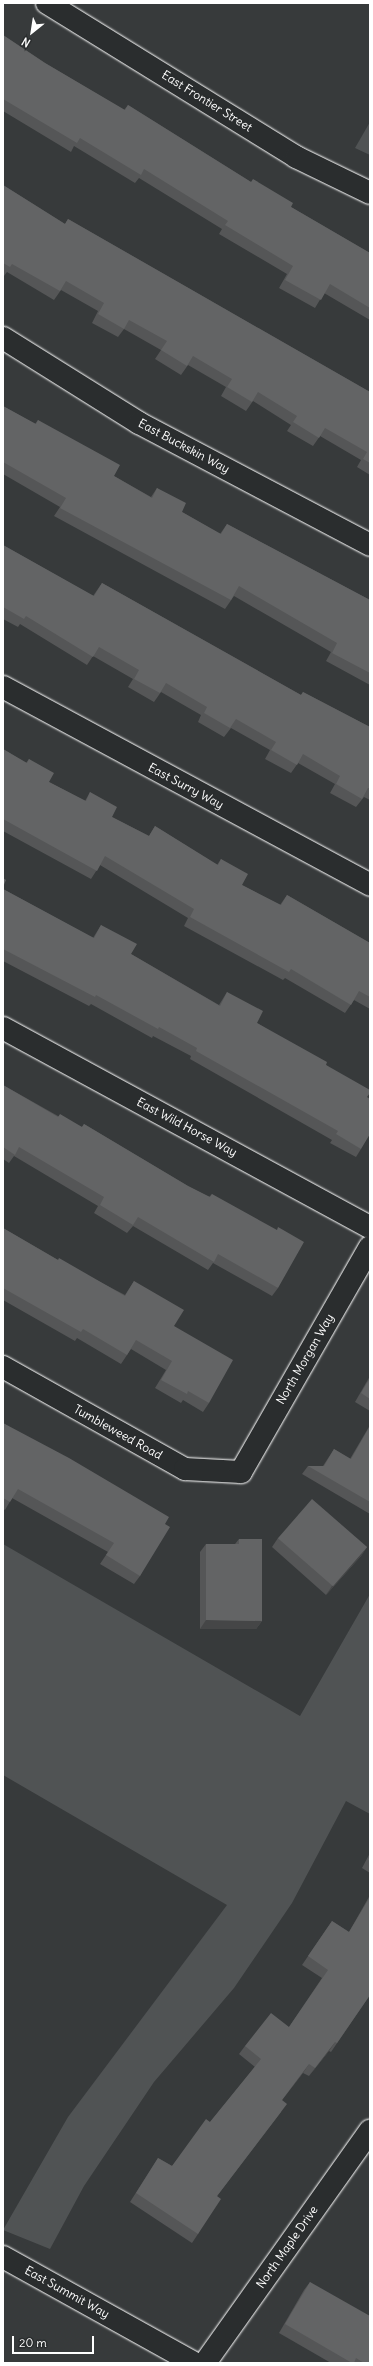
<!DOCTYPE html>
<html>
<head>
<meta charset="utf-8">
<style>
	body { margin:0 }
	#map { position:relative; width:373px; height:2366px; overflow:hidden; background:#373a3b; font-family:Delius,sans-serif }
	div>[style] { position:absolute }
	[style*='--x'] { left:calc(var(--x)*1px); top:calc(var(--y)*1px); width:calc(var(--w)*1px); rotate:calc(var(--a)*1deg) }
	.green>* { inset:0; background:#505354 }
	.roads { filter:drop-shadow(0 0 1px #fff) drop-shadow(0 0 1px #fff) }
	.minor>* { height:22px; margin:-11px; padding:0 11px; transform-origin:11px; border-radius:11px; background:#2a2d2e }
	.wall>* { inset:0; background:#555657 }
	.shaded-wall>* { inset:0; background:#454647 }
	.building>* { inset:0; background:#636465; transform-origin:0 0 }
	span { translate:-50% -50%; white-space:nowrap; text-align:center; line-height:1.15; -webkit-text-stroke:3px #2a2d2e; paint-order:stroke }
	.street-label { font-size:12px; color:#fff }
	.frame { position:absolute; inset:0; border:4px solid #fff; pointer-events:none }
	.north { position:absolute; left:12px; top:12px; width:40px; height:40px; -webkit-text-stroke:3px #2a2d2e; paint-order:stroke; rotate:210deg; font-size:11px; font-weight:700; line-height:16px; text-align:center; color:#fff }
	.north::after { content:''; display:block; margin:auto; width:14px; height:18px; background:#fff; clip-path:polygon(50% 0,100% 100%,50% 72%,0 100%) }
	.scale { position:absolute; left:12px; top:2336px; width:82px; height:18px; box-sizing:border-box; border:2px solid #fff; border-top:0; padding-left:5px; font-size:12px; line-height:14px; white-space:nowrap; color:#fff; -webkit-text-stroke:3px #2a2d2e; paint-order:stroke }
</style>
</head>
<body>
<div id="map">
	<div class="green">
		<i style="clip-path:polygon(370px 122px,370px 155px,355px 148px)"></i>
		<i style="clip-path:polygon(3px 1544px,300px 1716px,370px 1594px,370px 1814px,346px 1801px,292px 1903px,234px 1988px,154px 2082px,84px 2186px,50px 2249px,3px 2230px,68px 2117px,227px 1905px,3px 1775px)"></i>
	</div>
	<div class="roads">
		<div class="minor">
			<i style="--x:47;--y:3;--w:293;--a:31.7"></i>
			<i style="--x:296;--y:157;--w:82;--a:25.9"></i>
			<i style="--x:3;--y:338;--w:160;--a:32"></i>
			<i style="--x:139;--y:423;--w:261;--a:27.8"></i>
			<i style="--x:3;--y:687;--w:417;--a:28.3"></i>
			<i style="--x:3;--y:1028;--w:417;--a:28.5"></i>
			<i style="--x:3;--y:1367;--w:209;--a:29.3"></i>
			<i style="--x:185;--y:1469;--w:56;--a:3.1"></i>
			<i style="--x:241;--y:1472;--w:259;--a:-60.2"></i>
			<i style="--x:3;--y:2257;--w:218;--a:29"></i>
			<i style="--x:205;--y:2363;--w:285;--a:-54.6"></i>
		</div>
	</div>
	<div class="wall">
		<i style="clip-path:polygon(3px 35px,45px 63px,124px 110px,128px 105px,291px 207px,370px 253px,370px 320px,324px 293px,315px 308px,279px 288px,287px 274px,219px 234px,222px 229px,139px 178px,135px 183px,74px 146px,71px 152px,3px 111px)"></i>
		<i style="clip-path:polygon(3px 185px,65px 224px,68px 219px,370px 392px,370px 475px,357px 467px,361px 460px,320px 436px,313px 446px,287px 431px,291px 425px,253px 401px,246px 411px,221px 396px,226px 387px,188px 365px,181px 375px,155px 359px,161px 350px,124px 329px,118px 337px,92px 323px,98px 311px,61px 290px,54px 300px,7px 272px,4px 276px,3px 275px)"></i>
		<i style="clip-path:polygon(3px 406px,35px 424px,38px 420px,114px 476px,151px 497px,157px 488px,182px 512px,220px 534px,227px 524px,370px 600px,370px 685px,326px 661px,331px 652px,234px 596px,225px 609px,54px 516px,60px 507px,3px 474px)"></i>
		<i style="clip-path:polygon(3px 545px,93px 596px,102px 583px,301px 695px,303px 692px,370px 727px,370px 800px,364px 797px,356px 807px,330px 793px,335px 784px,298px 763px,291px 773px,265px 759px,270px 750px,231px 728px,224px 737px,198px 722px,201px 715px,161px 692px,154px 702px,128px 687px,133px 679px,93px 656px,87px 665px,20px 624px,18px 627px,3px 619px)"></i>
		<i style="clip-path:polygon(3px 749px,26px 763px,29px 759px,49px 782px,85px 801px,90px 792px,112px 817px,149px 836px,155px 826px,217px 865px,221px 859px,242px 885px,280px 905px,287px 895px,370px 943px,370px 1009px,354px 1000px,345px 1013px,285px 978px,283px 980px,184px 926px,188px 918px,100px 865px,91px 879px,3px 831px)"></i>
		<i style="clip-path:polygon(3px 889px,93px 938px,101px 925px,131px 954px,219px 1005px,227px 992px,257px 1023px,326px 1065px,367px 1097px,361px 1149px,356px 1157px,330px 1143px,332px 1140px,190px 1059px,191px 1056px,153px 1036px,152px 1038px,91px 1004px,89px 1006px,3px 961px)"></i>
		<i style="clip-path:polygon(3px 1085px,58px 1116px,82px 1127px,84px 1124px,188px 1186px,209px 1197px,212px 1194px,278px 1288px,272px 1296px,213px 1263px,208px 1270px,133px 1226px,127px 1233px,94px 1213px,98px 1206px,14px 1156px,9px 1163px,3px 1159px)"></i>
		<i style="clip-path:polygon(3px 1228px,58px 1260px,125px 1295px,134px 1281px,174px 1326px,209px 1403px,203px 1412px,183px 1400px,181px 1403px,155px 1388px,166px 1370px,131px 1349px,121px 1364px,77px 1338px,75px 1341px,3px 1300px)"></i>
		<i style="clip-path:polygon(370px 1376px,370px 1411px,355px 1402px)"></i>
		<i style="clip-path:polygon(3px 1423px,165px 1524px,140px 1576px,134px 1584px,100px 1564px,108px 1552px,12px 1498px,5px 1510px,3px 1509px)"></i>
		<i style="clip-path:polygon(370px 1425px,370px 1514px,302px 1474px,308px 1466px,323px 1466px,334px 1449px,350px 1459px)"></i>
		<i style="clip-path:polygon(278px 1538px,367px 1547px,361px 1556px,326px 1595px,272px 1547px)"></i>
		<i style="clip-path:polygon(239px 1539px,262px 1621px,256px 1629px,200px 1629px,200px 1552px,206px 1544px,235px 1544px)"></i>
		<i style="clip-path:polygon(370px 1853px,370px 1873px,362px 1868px)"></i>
		<i style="clip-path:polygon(370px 1895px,370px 1995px,331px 2052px,329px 2051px,309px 2076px,303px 2073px,282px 2100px,281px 2112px,217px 2196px,198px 2234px,192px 2243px,130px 2202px,158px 2158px,172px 2166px,210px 2122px,255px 2067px,239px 2054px,245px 2046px,289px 2027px,322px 1978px,302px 1965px,332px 1921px,349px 1932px)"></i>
		<i style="clip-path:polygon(310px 2282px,370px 2363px,331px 2363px,279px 2333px,304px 2290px)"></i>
	</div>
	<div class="shaded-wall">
		<i style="clip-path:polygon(367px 1547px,361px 1556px,326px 1595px,332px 1586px)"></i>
		<i style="clip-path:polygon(206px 1620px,262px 1621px,256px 1629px,200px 1629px)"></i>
		<i style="clip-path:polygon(335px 2042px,329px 2051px,309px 2076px,315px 2068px)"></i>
		<i style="clip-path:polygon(309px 2064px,303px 2073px,276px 2108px)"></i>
	</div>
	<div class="building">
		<i style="clip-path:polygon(3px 35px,45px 63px,125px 110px,128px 105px,251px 182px,253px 179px,293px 203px,291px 207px,370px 253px,370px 308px,330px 284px,321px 300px,285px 280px,293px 266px,225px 225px,228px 221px,144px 169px,141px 175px,80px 138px,77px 143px,3px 99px)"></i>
		<i style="clip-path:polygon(3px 185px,65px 224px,68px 219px,370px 392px,370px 463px,363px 459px,367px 452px,325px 428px,319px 438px,293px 422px,297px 416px,258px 392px,252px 402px,227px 387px,232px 379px,193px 356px,187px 366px,161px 350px,167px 341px,129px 320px,124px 329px,98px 314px,104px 303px,66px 281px,60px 291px,12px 264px,10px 267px,3px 263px)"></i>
		<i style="clip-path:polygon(3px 406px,36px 424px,38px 420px,120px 465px,114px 476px,152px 498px,157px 488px,186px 503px,182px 512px,221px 534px,227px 524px,370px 600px,370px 673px,332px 653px,337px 643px,239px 586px,231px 600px,60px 508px,66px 498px,3px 462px)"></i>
		<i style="clip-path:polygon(3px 545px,94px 596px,102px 583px,301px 695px,303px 692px,370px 727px,370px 788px,368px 788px,362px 799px,336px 784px,340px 776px,303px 754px,297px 765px,271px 750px,276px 742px,236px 719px,230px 728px,204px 713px,207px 707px,166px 683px,160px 693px,134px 679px,139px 670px,99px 647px,93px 657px,26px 616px,24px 619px,3px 607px)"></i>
		<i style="clip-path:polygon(3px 749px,27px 763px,29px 759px,54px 773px,49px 782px,86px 801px,90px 792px,117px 807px,112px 817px,149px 836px,155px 826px,218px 865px,221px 859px,248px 874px,242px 885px,281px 905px,287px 895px,370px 943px,370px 997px,359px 991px,351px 1005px,291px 969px,289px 972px,190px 917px,194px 909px,105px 856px,97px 871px,3px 819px)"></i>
		<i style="clip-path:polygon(3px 878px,6px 880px,3px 887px)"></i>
		<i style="clip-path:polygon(3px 889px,94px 938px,101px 925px,137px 944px,131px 954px,220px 1006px,227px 992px,263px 1011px,257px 1023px,327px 1062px,326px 1065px,370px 1090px,370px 1093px,367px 1097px,370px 1099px,370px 1134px,361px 1149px,336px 1134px,338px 1131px,196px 1051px,197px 1048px,159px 1027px,158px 1029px,96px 995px,95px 997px,3px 949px)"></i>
		<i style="clip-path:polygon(3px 1085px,58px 1117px,60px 1114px,82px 1127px,84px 1124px,188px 1186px,210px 1197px,212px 1194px,277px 1230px,278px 1227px,304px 1242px,278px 1288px,218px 1254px,214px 1262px,138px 1217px,133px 1225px,100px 1205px,104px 1197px,19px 1147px,15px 1155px,3px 1147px)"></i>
		<i style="clip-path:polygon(3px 1228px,58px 1260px,59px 1258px,125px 1296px,134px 1281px,184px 1310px,174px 1326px,233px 1360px,209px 1403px,188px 1391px,187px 1394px,161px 1380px,172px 1361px,136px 1340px,127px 1355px,83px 1329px,81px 1332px,3px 1288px)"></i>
		<i style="clip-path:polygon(370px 1378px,370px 1399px,361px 1393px)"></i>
		<i style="clip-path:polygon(3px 1423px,69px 1458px,169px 1517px,165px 1524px,170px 1527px,140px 1576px,106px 1555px,114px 1543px,18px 1489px,10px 1502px,3px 1498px)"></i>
		<i style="clip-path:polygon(370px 1426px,370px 1502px,308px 1466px,324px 1466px,334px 1449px,351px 1459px)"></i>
		<i style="left:312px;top:1499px;width:73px;height:52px;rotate:41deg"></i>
		<i style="clip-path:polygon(239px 1539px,262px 1539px,262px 1621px,206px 1620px,206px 1544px,239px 1544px)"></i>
		<i style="clip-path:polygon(370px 1855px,370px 1861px,368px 1860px)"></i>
		<i style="clip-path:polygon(370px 1897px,370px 1995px,337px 2043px,335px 2042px,315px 2068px,309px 2064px,282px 2100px,287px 2104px,217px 2196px,221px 2199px,198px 2234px,136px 2193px,158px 2158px,172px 2166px,206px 2119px,210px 2122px,261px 2059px,245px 2046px,271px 2013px,289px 2027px,328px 1970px,308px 1956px,332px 1921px,349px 1932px)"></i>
		<i style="clip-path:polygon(310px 2282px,370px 2316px,370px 2363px,364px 2363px,356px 2358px,354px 2363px,352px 2363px,285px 2324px)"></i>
	</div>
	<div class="street-label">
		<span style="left:207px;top:101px;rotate:32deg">East Frontier Street</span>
		<span style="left:184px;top:446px;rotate:28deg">East Buckskin Way</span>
		<span style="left:186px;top:786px;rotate:28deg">East Surry Way</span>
		<span style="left:187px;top:1127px;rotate:28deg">East Wild Horse Way</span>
		<span style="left:305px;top:1359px;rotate:-60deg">North Morgan Way</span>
		<span style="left:118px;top:1432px;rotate:29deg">Tumbleweed Road</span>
		<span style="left:287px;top:2247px;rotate:-55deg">North Maple Drive</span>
		<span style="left:67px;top:2292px;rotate:29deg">East Summit Way</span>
	</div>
	<div class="frame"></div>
	<div class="north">N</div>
	<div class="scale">20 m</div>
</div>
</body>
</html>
